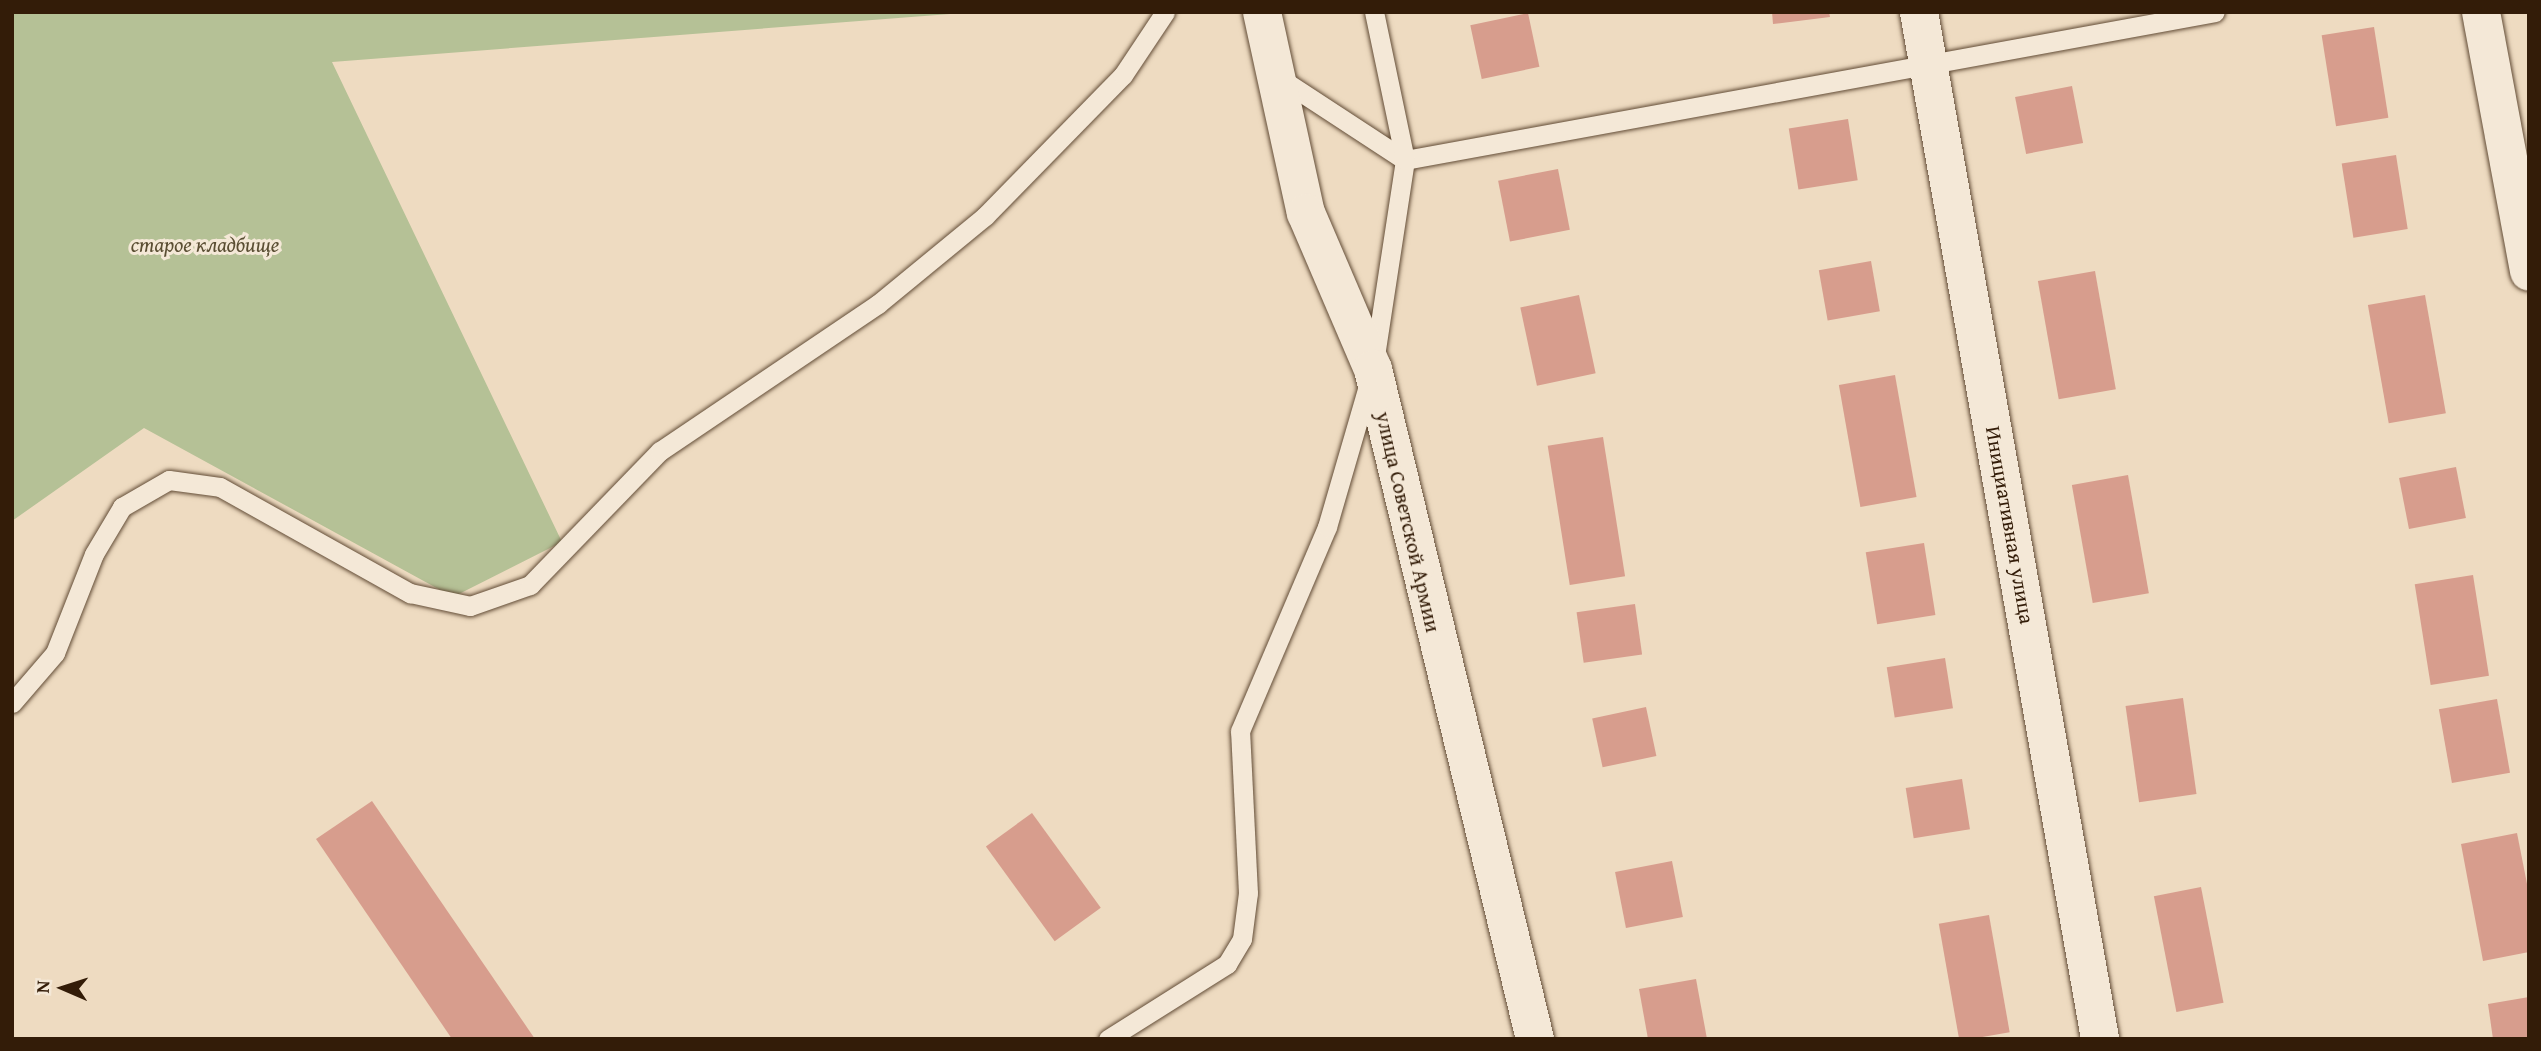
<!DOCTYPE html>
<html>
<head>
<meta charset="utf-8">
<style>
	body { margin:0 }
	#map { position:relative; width:2541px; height:1051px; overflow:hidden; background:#eedbc1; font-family:"Gentium Book Plus",serif }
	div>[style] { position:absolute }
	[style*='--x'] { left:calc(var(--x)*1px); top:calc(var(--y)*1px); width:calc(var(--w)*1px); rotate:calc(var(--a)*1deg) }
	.green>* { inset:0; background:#b5c196 }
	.building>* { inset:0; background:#d79d8d; transform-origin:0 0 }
	.roads { filter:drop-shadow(0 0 2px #624c36) drop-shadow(0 0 2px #624c36) }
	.lane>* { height:19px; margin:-9.5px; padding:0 9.5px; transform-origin:9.5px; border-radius:9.5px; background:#f4e8d7 }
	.street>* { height:38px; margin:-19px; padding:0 19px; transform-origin:19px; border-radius:19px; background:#f4e8d7 }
	.secondary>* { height:38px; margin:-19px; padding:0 19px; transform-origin:19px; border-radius:19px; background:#f4e8d7 }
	span { translate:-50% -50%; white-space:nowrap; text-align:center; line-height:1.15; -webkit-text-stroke:6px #f4e8d7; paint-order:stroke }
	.park-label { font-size:21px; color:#5a4e33; font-style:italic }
	.street-label { font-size:21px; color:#331c08 }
	.frame { position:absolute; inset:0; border:14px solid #331c08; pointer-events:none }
	.north { position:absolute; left:28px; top:953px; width:70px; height:70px; -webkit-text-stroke:5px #f4e8d7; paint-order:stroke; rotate:273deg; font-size:19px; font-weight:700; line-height:28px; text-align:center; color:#331c08 }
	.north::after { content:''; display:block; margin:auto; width:24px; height:32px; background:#331c08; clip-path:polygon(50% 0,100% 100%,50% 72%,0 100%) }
</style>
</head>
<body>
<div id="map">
	<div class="green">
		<i style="clip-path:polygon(12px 12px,976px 12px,332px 62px,562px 542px,453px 597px,144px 428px,12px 521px)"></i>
	</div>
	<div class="building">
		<i style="clip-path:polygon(1772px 12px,1829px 12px,1830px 17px,1773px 24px)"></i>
		<i style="left:1528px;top:13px;width:55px;height:59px;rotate:78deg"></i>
		<i style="left:2374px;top:27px;width:92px;height:53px;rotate:81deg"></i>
		<i style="left:2072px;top:86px;width:58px;height:58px;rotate:79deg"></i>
		<i style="left:1848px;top:119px;width:62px;height:60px;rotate:81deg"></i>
		<i style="left:2396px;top:155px;width:75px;height:55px;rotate:81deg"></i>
		<i style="left:1558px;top:169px;width:62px;height:61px;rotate:79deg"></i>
		<i style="left:1871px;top:261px;width:51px;height:53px;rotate:80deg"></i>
		<i style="left:2095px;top:271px;width:120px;height:58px;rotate:80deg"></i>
		<i style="left:1579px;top:295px;width:80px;height:60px;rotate:78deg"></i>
		<i style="left:2425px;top:295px;width:120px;height:58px;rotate:80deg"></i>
		<i style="left:1895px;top:375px;width:124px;height:57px;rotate:80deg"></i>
		<i style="left:1603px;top:437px;width:141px;height:56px;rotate:81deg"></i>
		<i style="left:2456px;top:467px;width:52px;height:58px;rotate:79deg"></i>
		<i style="left:2128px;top:475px;width:120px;height:57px;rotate:80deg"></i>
		<i style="left:1924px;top:543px;width:73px;height:59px;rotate:81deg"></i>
		<i style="left:2473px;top:575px;width:102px;height:59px;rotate:81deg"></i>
		<i style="left:1635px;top:604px;width:51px;height:59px;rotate:82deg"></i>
		<i style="left:1945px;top:658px;width:51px;height:59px;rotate:81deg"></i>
		<i style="left:2183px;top:698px;width:97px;height:58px;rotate:82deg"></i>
		<i style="left:2497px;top:699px;width:75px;height:59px;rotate:80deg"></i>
		<i style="left:1646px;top:707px;width:50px;height:55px;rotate:78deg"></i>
		<i style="left:1962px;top:779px;width:51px;height:57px;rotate:81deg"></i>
		<i style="clip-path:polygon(372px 801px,535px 1039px,452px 1039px,316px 839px)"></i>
		<i style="left:1032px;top:813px;width:117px;height:57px;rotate:54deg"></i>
		<i style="clip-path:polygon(2517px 833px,2529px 894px,2529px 952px,2483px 961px,2461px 844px)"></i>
		<i style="left:1672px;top:861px;width:57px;height:58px;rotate:79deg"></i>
		<i style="left:2201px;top:887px;width:118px;height:48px;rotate:79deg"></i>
		<i style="left:1989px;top:915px;width:119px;height:51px;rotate:80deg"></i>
		<i style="clip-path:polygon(1696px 979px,1707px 1039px,1648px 1039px,1639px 989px)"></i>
		<i style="clip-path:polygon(2529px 997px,2529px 1039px,2493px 1039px,2488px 1004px)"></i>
	</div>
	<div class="roads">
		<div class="lane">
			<i style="--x:1278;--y:77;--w:152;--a:33.2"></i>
			<i style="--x:1405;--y:160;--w:823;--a:-10.35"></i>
			<i style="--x:12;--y:703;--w:66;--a:-49.3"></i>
			<i style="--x:55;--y:653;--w:106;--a:-68.5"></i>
			<i style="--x:94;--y:554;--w:55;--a:-59.2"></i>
			<i style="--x:122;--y:507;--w:54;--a:-29.9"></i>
			<i style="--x:169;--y:480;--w:51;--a:7.8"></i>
			<i style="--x:220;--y:487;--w:218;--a:29.2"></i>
			<i style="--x:410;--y:593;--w:61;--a:12.2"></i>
			<i style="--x:470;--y:606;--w:64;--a:-19.3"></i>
			<i style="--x:530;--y:585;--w:187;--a:-45.9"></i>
			<i style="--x:660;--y:451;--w:263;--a:-34"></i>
			<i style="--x:878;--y:304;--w:139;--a:-39.4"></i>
			<i style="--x:985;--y:216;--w:197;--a:-45.6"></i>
			<i style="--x:1123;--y:75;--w:76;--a:-56.3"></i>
			<i style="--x:1108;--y:1039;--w:141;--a:-32.2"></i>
			<i style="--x:1227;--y:964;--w:29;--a:-59"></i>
			<i style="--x:1242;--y:939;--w:46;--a:-82.6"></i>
			<i style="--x:1248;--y:893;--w:162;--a:-92.8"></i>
			<i style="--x:1240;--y:731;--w:222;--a:-66.9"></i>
			<i style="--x:1327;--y:527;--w:165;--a:-73.8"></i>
			<i style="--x:1373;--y:369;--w:211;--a:-81.3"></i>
			<i style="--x:1405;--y:160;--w:151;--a:-101.8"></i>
		</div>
		<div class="street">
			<i style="--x:1262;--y:12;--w:206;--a:77.7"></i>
			<i style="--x:1306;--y:213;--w:170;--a:66.8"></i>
			<i style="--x:1373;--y:369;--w:689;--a:76.41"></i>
			<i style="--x:2481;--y:12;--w:264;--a:79.5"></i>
		</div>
		<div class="secondary">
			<i style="--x:1919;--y:12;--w:1043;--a:80"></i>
		</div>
	</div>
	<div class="park-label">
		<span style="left:205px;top:245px">старое кладбище</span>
	</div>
	<div class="street-label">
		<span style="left:1408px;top:522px;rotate:77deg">улица Советской Армии</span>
		<span style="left:2010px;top:525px;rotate:80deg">Инициативная улица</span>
	</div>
	<div class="frame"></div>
	<div class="north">N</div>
</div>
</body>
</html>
